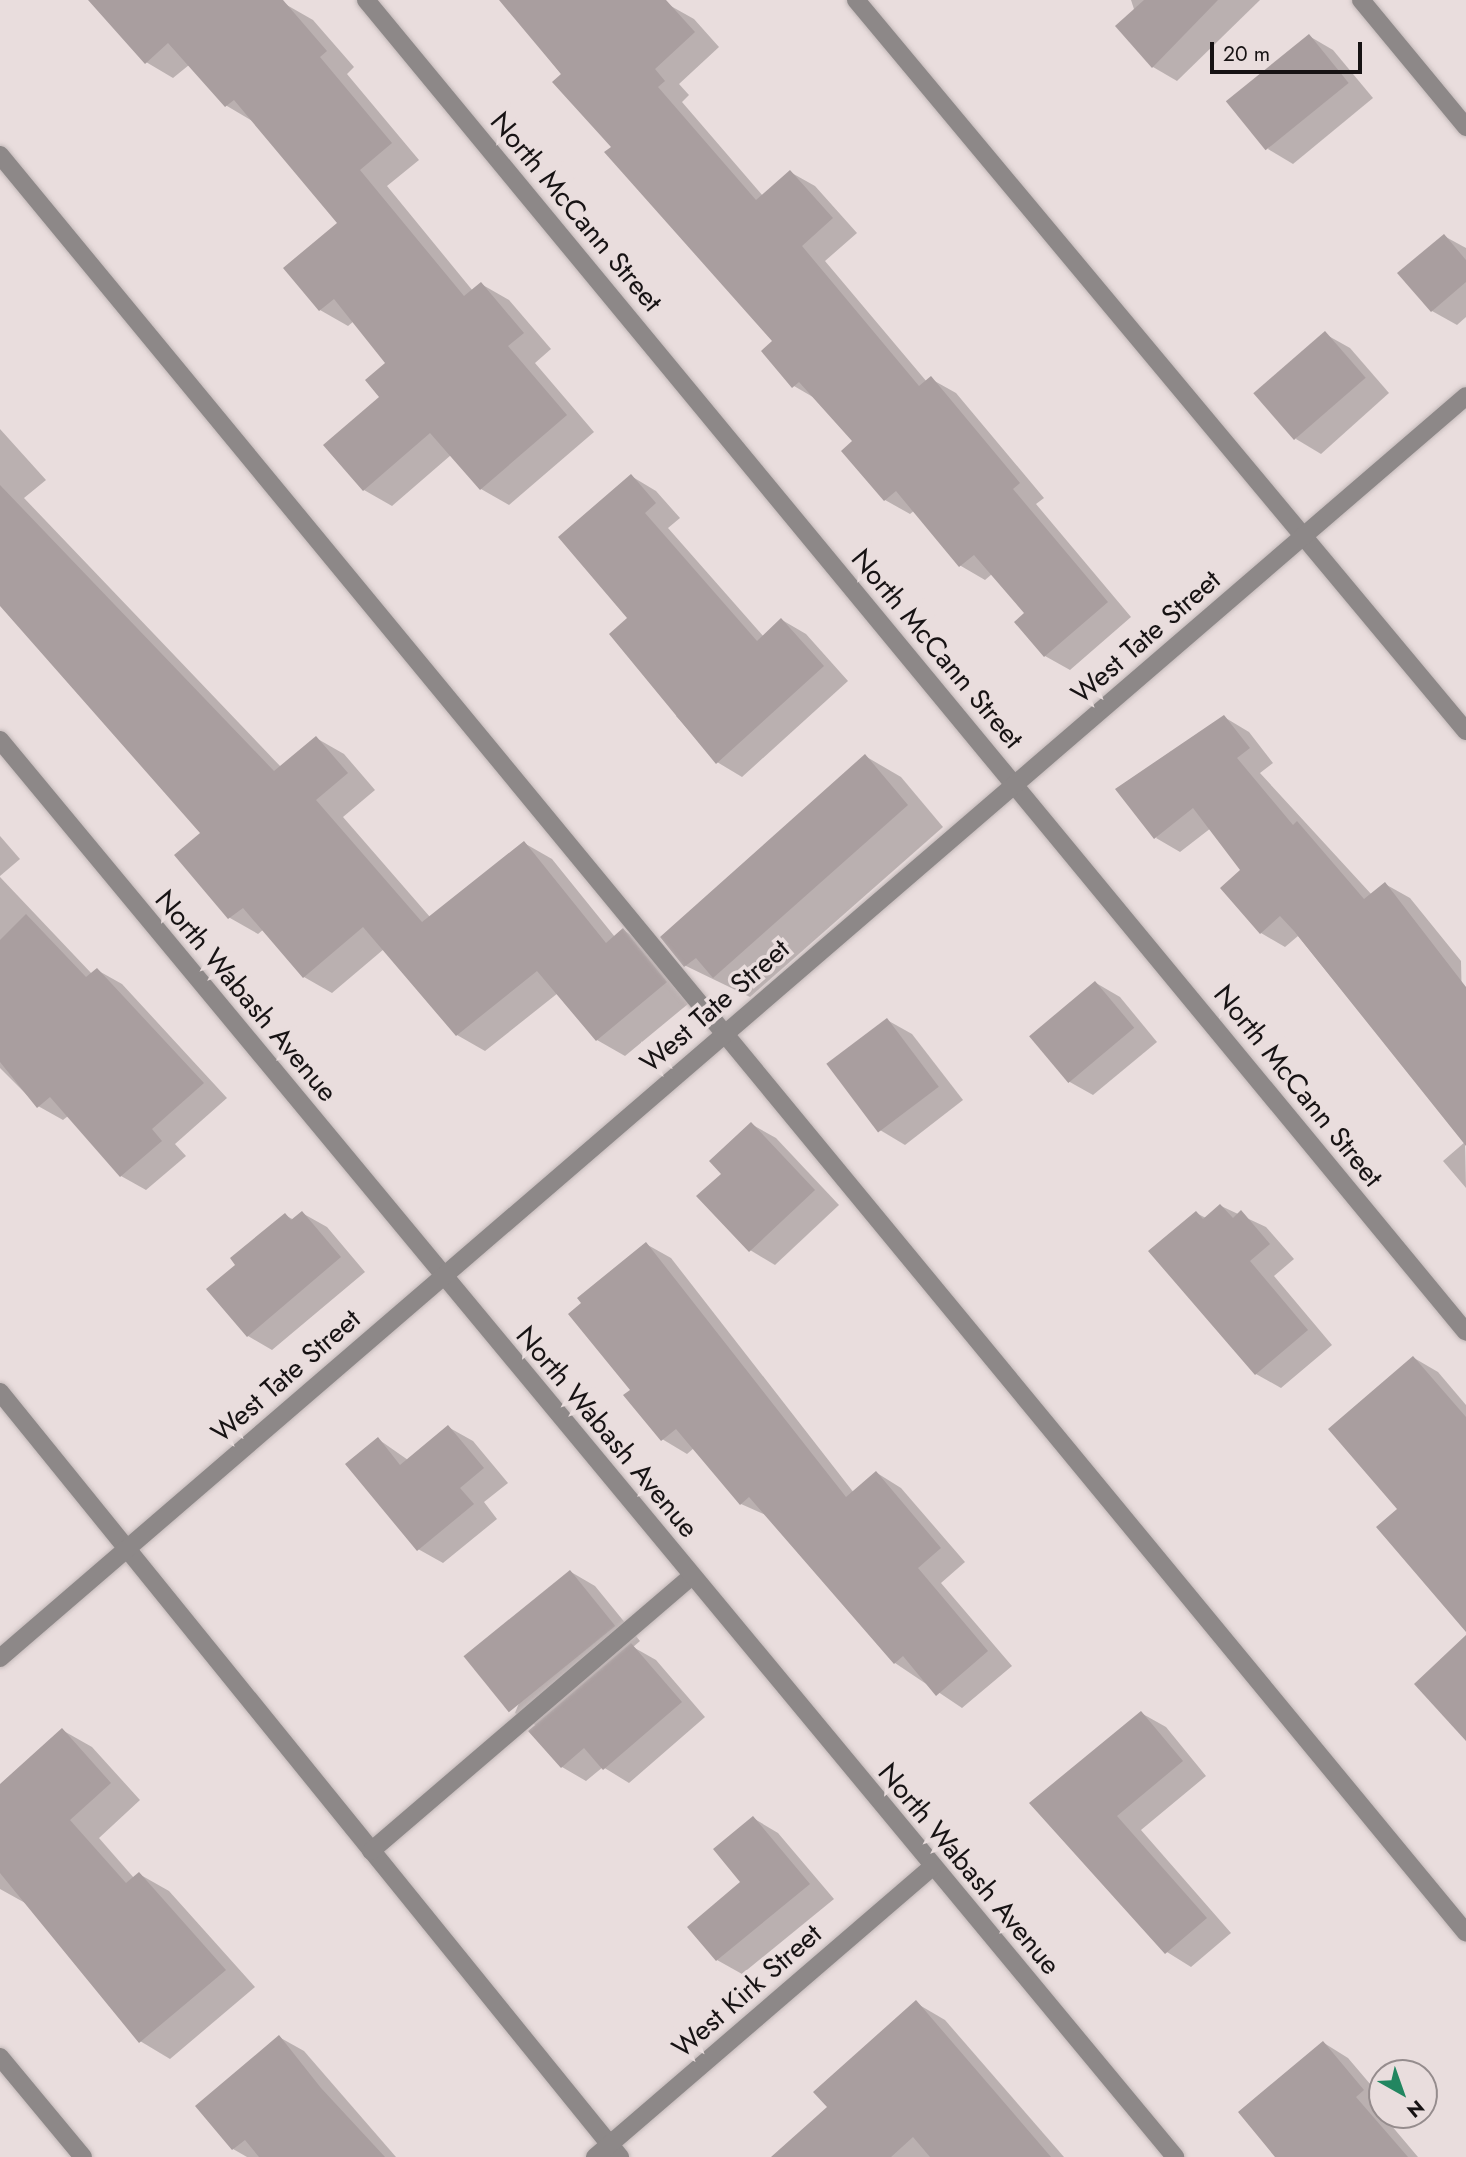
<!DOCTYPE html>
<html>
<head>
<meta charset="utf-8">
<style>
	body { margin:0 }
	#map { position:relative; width:1466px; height:2157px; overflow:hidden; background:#e9dddd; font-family:Jost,sans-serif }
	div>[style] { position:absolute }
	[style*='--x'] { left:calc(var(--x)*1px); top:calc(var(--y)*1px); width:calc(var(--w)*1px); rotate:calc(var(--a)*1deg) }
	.shadow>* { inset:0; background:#0003 }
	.building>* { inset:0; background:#a99e9f; transform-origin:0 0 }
	.roads { filter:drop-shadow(0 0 2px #c3b9b9) drop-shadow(0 0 2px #c3b9b9) }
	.service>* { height:18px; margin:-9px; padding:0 9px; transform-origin:9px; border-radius:9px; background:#8d8888 }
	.minor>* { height:18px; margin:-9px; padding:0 9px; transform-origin:9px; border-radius:9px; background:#8d8888 }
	span { translate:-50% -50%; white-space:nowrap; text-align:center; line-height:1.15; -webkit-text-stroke:7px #e9dddd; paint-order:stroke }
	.street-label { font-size:28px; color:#171314 }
	.north { position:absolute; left:1368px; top:2059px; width:70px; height:70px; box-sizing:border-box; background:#e9dddd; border:2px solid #958c8d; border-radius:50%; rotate:140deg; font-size:19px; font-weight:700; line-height:28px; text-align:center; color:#171314 }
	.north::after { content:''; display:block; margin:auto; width:24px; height:32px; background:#228660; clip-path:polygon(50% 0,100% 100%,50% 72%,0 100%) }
	.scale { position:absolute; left:1210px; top:42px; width:152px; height:32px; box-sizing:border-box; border:4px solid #171314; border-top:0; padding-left:9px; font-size:21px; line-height:24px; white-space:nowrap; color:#171314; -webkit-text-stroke:5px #e9dddd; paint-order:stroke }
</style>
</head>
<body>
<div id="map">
	<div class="shadow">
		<i style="clip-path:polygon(105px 0,253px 0,285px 4px,313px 20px,354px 67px,347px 74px,419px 160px,387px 186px,473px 291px,481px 284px,509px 300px,551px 349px,535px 363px,594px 432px,509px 505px,481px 489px,451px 455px,392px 506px,364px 490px,387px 363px,354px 321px,348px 326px,320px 310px,340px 223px,254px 122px,227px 106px,189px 65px,173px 78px,146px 62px)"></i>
		<i style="clip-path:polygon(502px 0,628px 0,669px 5px,694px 19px,719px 47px,679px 84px,689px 95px,682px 102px,763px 196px,790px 172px,815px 186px,857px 233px,825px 261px,927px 382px,931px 379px,956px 393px,1044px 498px,1036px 504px,1131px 617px,1070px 670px,1045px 656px,1027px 614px,992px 574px,985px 580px,961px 566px,915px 510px,910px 514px,885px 500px,855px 442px,818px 400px,794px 386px,775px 342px)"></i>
		<i style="clip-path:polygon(1131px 0,1260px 0,1177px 81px,1153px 67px)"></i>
		<i style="clip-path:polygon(1309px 36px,1333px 50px,1373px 98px,1293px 164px,1268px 149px)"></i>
		<i style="clip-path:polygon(1444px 236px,1466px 248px,1466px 317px,1457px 325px,1432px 311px)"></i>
		<i style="clip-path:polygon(1325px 334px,1350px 348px,1389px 393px,1321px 454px,1296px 439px)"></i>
		<i style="clip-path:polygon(0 429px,46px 480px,24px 498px,281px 767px,316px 738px,344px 754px,375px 790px,343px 817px,430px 917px,524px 843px,552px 859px,615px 937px,623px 930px,651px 947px,694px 999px,625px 1056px,597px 1040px,558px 993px,485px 1051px,457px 1035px,384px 949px,332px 993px,304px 977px,264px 929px,258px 934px,230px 918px,176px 855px,202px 833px,0 600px)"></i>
		<i style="clip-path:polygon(631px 476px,656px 491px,680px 518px,668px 528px,764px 637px,782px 620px,806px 634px,848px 681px,742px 777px,717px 762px,676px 716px,680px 712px,630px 618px)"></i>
		<i style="clip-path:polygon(1224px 717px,1249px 732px,1273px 763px,1260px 773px,1372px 895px,1385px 884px,1410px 898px,1461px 961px,1466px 1188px,1443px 1161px,1465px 1142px,1298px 936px,1285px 947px,1261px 933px,1243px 870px,1211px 828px,1180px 852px,1156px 838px)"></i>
		<i style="clip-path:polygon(865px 756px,901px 777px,943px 827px,750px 997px,686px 966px,662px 937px)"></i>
		<i style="clip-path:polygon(0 836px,20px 859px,0 876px)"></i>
		<i style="clip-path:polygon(0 877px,92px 974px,97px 970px,122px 984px,227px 1098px,175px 1144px,186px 1156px,146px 1190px,121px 1176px,68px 1116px,63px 1120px,38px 1106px,0 1068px)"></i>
		<i style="clip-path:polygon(1096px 983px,1120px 997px,1157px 1042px,1093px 1095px,1068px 1081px)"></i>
		<i style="clip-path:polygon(887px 1020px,912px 1034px,963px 1100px,905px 1145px,880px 1130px)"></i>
		<i style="clip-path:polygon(751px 1124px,776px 1138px,839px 1205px,775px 1265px,750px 1250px,723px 1174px)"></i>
		<i style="clip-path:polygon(1221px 1206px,1266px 1227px,1294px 1259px,1274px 1276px,1332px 1345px,1281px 1388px,1256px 1374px,1196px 1213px,1206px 1218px)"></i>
		<i style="clip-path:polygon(302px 1213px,327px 1227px,365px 1272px,272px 1350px,248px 1336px,238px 1265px,285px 1215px,294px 1220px)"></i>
		<i style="clip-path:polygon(646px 1244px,671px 1258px,854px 1493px,877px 1473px,901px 1488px,965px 1562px,941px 1583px,1012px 1666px,962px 1708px,895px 1663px,768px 1516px,741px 1504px,694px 1448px,687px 1454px,662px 1439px,632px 1390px)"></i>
		<i style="clip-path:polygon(1414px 1358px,1438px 1372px,1466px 1405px,1466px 1580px,1399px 1509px)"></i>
		<i style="clip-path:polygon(448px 1427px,473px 1441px,508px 1483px,484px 1502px,497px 1519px,443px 1563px,418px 1549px,378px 1439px,408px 1460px)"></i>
		<i style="clip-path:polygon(571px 1572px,595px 1586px,640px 1641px,633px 1647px,656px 1660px,705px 1717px,629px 1783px,603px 1767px,586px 1781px,562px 1767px,537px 1726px,515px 1713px)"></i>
		<i style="clip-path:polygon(1141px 1713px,1166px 1727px,1206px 1776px,1141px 1830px,1231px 1933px,1191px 1967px,1167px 1952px,1031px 1803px)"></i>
		<i style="clip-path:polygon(62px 1730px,92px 1747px,140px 1800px,99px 1838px,134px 1878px,139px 1874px,169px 1891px,255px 1987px,170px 2059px,140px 2041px,27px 1904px,0 1889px,0 1786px)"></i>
		<i style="clip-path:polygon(753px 1818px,778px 1833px,834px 1899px,742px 1974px,717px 1960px,742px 1883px)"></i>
		<i style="clip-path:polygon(916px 2003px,945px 2020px,1064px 2157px,798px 2157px,829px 2107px)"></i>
		<i style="clip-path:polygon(279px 2037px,304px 2051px,396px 2157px,247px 2157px,233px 2149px)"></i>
		<i style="clip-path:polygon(1324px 2043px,1348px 2058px,1382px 2098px,1380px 2112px,1418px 2157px,1278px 2157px)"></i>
	</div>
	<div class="building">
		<i style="clip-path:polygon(88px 0,283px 0,327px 51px,320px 57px,392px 143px,360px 170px,464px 296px,481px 282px,524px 333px,508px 346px,567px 415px,480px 490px,430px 433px,363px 491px,323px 445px,379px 397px,365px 380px,385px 363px,334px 299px,319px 311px,283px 268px,337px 223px,234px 100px,225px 107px,168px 43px,145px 64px)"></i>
		<i style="clip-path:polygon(499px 0,666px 0,695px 32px,655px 69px,665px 81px,658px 87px,756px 200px,790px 170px,833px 218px,802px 246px,919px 386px,931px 376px,1020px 483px,1013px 489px,1108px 602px,1044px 657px,1014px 622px,1024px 613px,974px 555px,959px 567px,896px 491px,884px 501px,841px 451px,852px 441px,799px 382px,792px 388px,761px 351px,772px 341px,604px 152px,611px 147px,552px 82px,561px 74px)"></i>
		<i style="clip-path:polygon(1144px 0,1218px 0,1152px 68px,1115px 26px)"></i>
		<i style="left:1309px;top:34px;width:63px;height:107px;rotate:51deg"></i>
		<i style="clip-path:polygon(1444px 234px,1466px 260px,1466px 282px,1431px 312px,1397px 273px)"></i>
		<i style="left:1325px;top:331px;width:62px;height:95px;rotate:49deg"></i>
		<i style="clip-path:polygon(631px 474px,656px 503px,645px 513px,757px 641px,781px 618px,824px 666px,716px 764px,609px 634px,627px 618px,558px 537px)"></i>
		<i style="clip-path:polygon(0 485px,274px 771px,316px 736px,348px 773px,316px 800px,422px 922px,524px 841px,606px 943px,623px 928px,667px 982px,596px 1041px,537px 971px,456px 1036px,363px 927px,303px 978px,243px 908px,228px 919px,174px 855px,200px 833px,0 606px)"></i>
		<i style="clip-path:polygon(1224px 715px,1250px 748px,1237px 758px,1293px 825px,1297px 821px,1364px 899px,1385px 882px,1466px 987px,1466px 1146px,1294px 931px,1280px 916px,1260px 934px,1220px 888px,1240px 870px,1193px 808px,1154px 839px,1115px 789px)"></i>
		<i style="clip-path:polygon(865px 754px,908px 805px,713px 978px,696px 958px,684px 967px,660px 937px)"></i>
		<i style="clip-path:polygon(26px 914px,86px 977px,97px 968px,204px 1083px,152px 1129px,162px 1141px,120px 1177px,50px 1097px,37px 1108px,0 1062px,0 940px)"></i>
		<i style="left:1095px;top:981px;width:61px;height:86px;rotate:50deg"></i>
		<i style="left:887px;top:1018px;width:86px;height:76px;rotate:53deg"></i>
		<i style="clip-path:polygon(751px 1122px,815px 1190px,749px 1252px,696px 1196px,721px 1174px,709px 1161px)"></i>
		<i style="clip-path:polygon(1220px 1204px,1233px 1218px,1241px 1210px,1270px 1244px,1250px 1261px,1308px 1330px,1255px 1375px,1148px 1251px,1196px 1211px,1203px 1219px)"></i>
		<i style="clip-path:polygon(302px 1211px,341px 1257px,247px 1337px,206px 1289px,235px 1265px,230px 1258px,285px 1213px,291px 1220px)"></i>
		<i style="clip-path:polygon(646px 1242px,846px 1497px,876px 1471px,941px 1548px,918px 1568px,988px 1651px,936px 1696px,903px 1656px,894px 1664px,749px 1497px,740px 1505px,676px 1429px,661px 1441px,623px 1395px,630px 1390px,568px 1314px,581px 1303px,577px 1298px)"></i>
		<i style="clip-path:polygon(1413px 1356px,1466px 1417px,1466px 1632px,1376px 1527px,1397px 1509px,1328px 1429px)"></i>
		<i style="clip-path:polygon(448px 1425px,484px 1468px,460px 1488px,474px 1504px,417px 1551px,345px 1464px,378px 1437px,400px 1465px)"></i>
		<i style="left:570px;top:1570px;width:72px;height:137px;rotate:51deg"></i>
		<i style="clip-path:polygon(1466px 1635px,1466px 1741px,1414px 1684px)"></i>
		<i style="clip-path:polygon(631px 1643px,682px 1702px,603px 1770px,584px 1748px,561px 1768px,528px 1731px)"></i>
		<i style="clip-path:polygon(1141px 1711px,1183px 1761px,1117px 1816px,1207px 1918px,1165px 1954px,1029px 1803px)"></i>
		<i style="clip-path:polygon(62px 1728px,111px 1783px,70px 1820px,126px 1883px,139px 1872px,226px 1970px,139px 2043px,0 1873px,0 1784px)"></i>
		<i style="clip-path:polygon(753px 1816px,810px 1884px,716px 1961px,687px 1927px,740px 1882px,713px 1849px)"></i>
		<i style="clip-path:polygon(916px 2000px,1051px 2157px,930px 2157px,913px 2137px,891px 2157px,771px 2157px,827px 2107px,813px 2092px)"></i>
		<i style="clip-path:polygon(279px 2035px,321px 2088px,385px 2157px,259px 2157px,245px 2140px,232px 2150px,195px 2106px)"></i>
		<i style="clip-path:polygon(1323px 2041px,1364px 2090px,1356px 2097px,1408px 2157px,1275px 2157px,1238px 2112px)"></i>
	</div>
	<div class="roads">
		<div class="service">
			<i style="--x:856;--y:0;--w:952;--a:50.16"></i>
			<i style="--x:0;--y:155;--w:2304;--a:50.49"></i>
			<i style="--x:0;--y:1392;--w:985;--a:50.98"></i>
			<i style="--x:371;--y:1851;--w:423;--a:-40.6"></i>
		</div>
		<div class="minor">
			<i style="--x:366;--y:0;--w:1727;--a:50.45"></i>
			<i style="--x:1361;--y:0;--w:165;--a:50.4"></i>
			<i style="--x:0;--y:740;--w:1841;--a:50.33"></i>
			<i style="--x:0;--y:1658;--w:1934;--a:-40.72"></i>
			<i style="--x:0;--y:2057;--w:130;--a:50.3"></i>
			<i style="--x:595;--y:2157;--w:446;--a:-40.7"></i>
		</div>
	</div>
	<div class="street-label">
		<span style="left:576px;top:212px;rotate:50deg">North McCann Street</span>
		<span style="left:1146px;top:637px;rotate:-41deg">West Tate Street</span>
		<span style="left:937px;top:649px;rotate:50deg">North McCann Street</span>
		<span style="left:246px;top:996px;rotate:50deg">North Wabash Avenue</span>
		<span style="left:715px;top:1006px;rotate:-41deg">West Tate Street</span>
		<span style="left:1298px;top:1086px;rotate:51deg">North McCann Street</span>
		<span style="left:286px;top:1376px;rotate:-41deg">West Tate Street</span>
		<span style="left:607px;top:1432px;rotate:50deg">North Wabash Avenue</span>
		<span style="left:969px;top:1869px;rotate:50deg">North Wabash Avenue</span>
		<span style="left:747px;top:1991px;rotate:-41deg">West Kirk Street</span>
	</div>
	<div class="north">N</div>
	<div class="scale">20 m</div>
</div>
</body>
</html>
